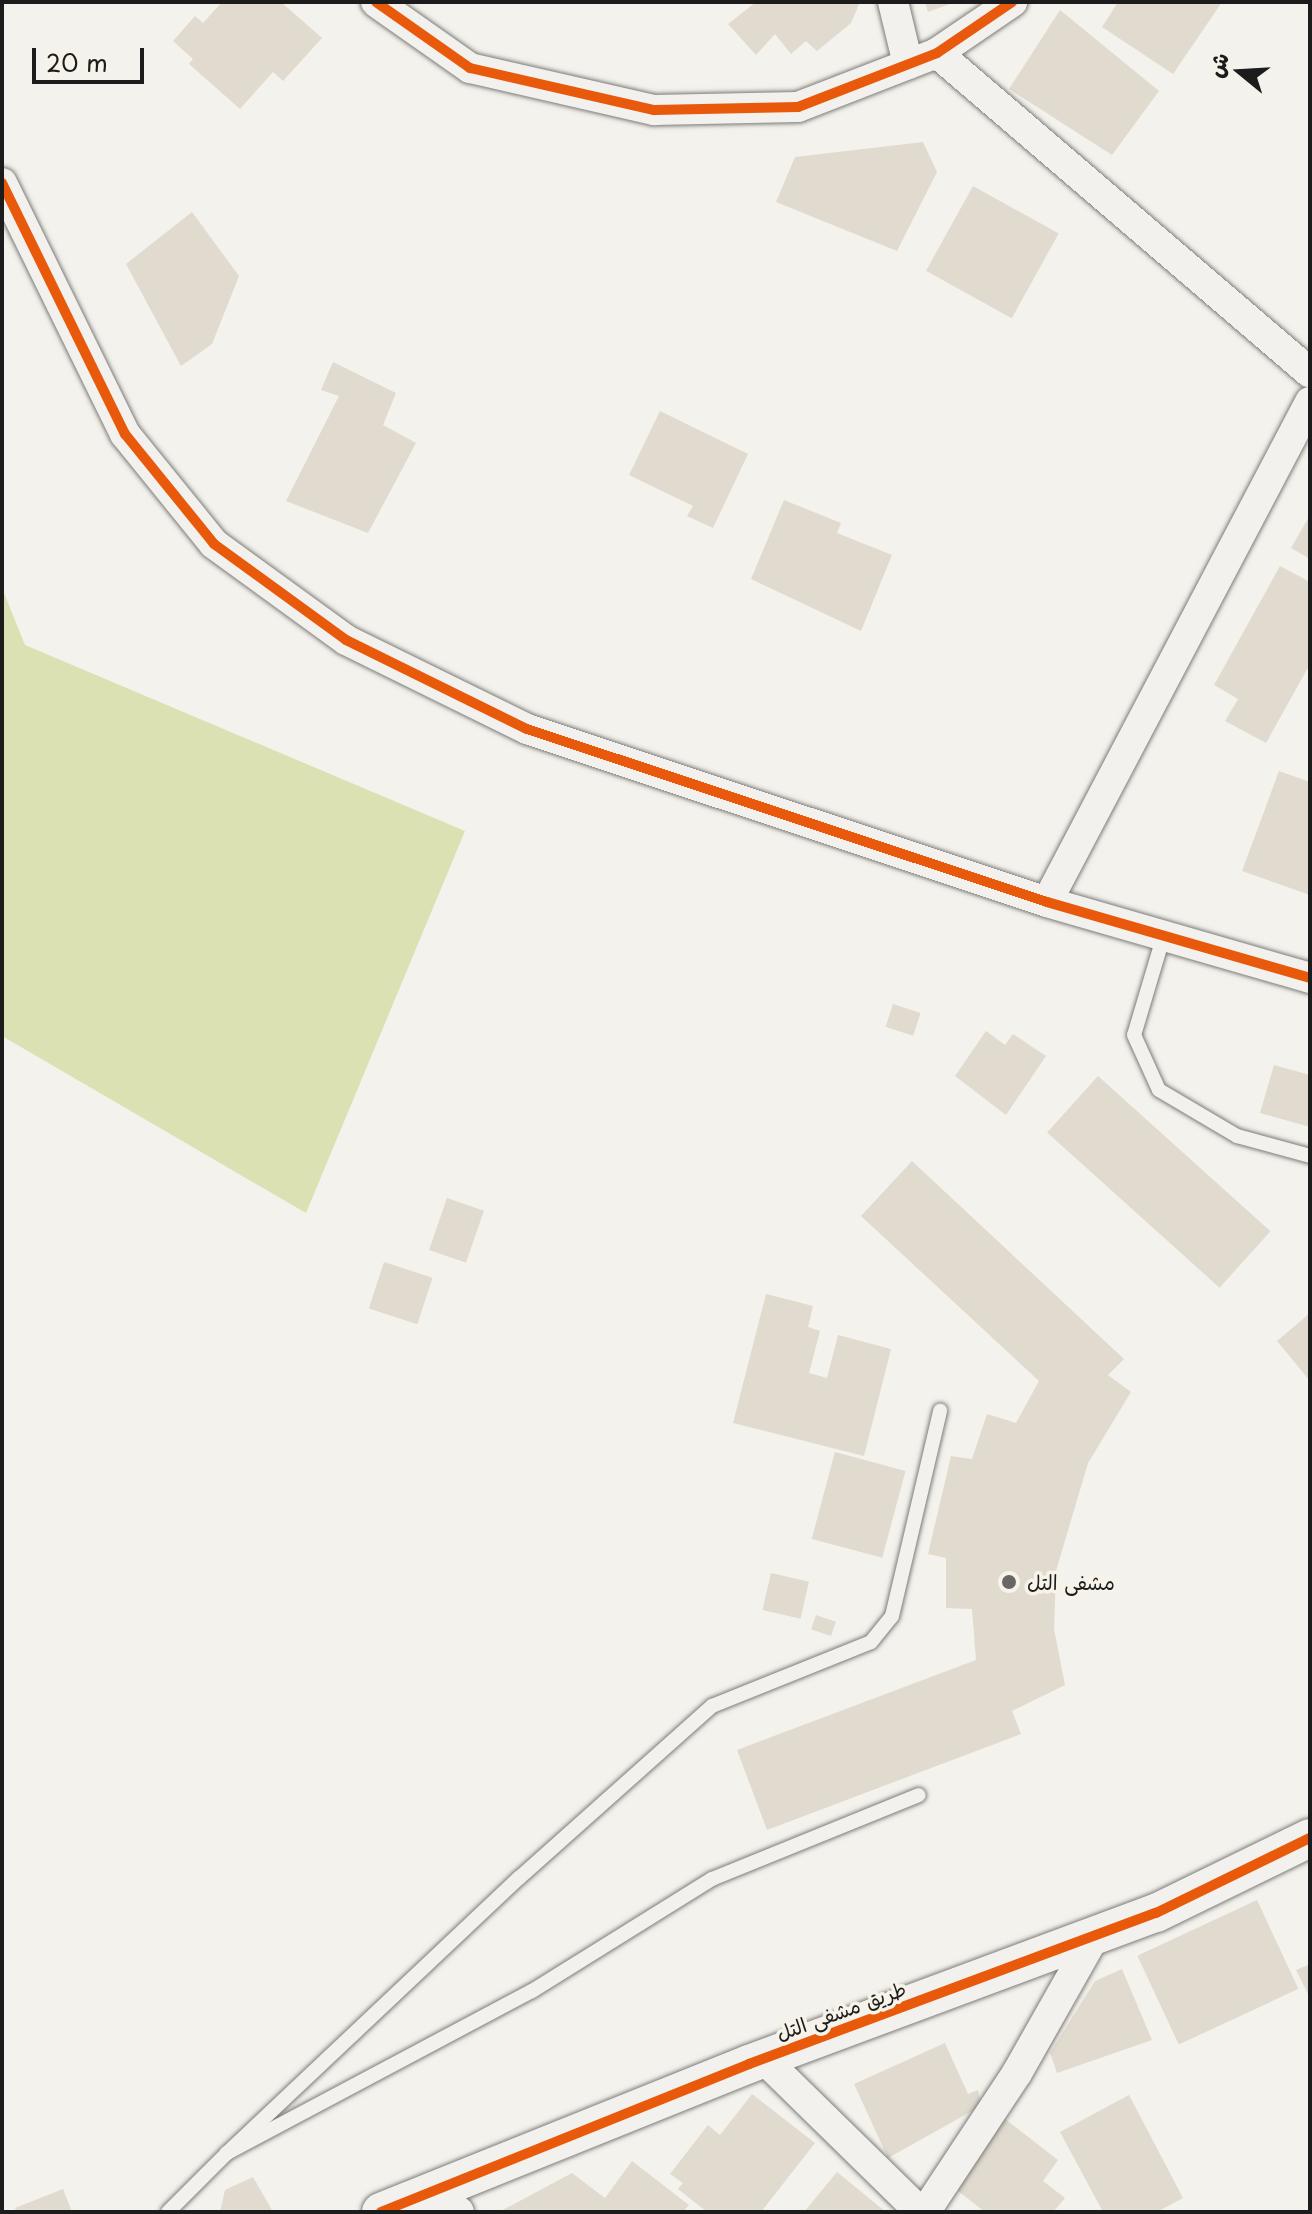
<!DOCTYPE html>
<html>
<head>
<meta charset="utf-8">
<style>
	body { margin:0 }
	#map { position:relative; width:1312px; height:2214px; overflow:hidden; background:#f4f2ec; font-family:"Playpen Sans","Playpen Sans Arabic",sans-serif }
	div>[style] { position:absolute }
	[style*='--x'] { left:calc(var(--x)*1px); top:calc(var(--y)*1px); width:calc(var(--w)*1px); rotate:calc(var(--a)*1deg) }
	.green>* { inset:0; background:#dce1b4 }
	.building>* { inset:0; background:#e1dacf; transform-origin:0 0 }
	.roads { filter:drop-shadow(0 0 2px #7d7c7a) drop-shadow(0 0 2px #7d7c7a) }
	.service>* { height:14px; margin:-7px; padding:0 7px; transform-origin:7px; border-radius:7px; background:#f2f1ed }
	.minor>* { height:30px; margin:-15px; padding:0 15px; transform-origin:15px; border-radius:15px; background:#f2f1ed }
	.tertiary>* { height:38px; margin:-19px; padding:0 19px; transform-origin:19px; border-radius:19px; background:#f2f1ed }
	.cycleway>* { height:10px; margin:-5px; padding:0 5px; transform-origin:5px; border-radius:5px; background:#e8590c }
	.dots>* { width:22px; height:22px; translate:-50% -50%; box-sizing:border-box; border:4px solid #f7f3e8; border-radius:50% }
	span { translate:-50% -50%; white-space:nowrap; text-align:center; line-height:1.15; -webkit-text-stroke:7px #f7f3e8; paint-order:stroke }
	.poi-label { font-size:20px; color:#1c1c1c }
	.left { translate:0 -50%; text-align:left }
	.street-label { font-size:20px; color:#1c1c1c }
	.frame { position:absolute; inset:0; border:4px solid #1c1c1c; pointer-events:none }
	.north { position:absolute; left:1200px; top:32px; width:80px; height:80px; -webkit-text-stroke:6px #f7f3e8; paint-order:stroke; rotate:288deg; font-size:22px; font-weight:700; line-height:32px; text-align:center; color:#1c1c1c }
	.north::after { content:''; display:block; margin:auto; width:28px; height:36px; background:#1c1c1c; clip-path:polygon(50% 0,100% 100%,50% 72%,0 100%) }
	.scale { position:absolute; left:32px; top:48px; width:112px; height:36px; box-sizing:border-box; border:4px solid #1c1c1c; border-top:0; padding-left:10px; font-size:24px; line-height:28px; white-space:nowrap; color:#1c1c1c; -webkit-text-stroke:6px #f7f3e8; paint-order:stroke }
</style>
</head>
<body>
<div id="map">
	<div class="green">
		<i style="clip-path:polygon(2px 588px,25px 645px,465px 831px,306px 1213px,2px 1036px)"></i>
	</div>
	<div class="building">
		<i style="clip-path:polygon(222px 2px,281px 2px,322px 38px,283px 81px,273px 72px,240px 109px,189px 64px,193px 59px,173px 41px,195px 16px,203px 23px)"></i>
		<i style="clip-path:polygon(756px 2px,860px 2px,851px 23px,817px 51px,806px 41px,791px 54px,775px 34px,756px 55px,728px 24px)"></i>
		<i style="clip-path:polygon(925px 2px,955px 2px,928px 12px)"></i>
		<i style="clip-path:polygon(1118px 2px,1222px 2px,1173px 74px,1102px 27px)"></i>
		<i style="clip-path:polygon(1060px 10px,1159px 91px,1112px 155px,1009px 89px)"></i>
		<i style="clip-path:polygon(923px 142px,937px 172px,897px 251px,776px 202px,795px 157px)"></i>
		<i style="left:973px;top:186px;width:98px;height:97px;rotate:29deg"></i>
		<i style="clip-path:polygon(192px 212px,239px 276px,212px 344px,181px 366px,126px 264px)"></i>
		<i style="clip-path:polygon(333px 362px,396px 393px,383px 425px,416px 443px,368px 533px,286px 501px,339px 396px,321px 390px)"></i>
		<i style="clip-path:polygon(660px 411px,748px 454px,713px 528px,687px 516px,693px 506px,629px 475px)"></i>
		<i style="clip-path:polygon(784px 500px,841px 523px,837px 533px,892px 555px,861px 631px,751px 579px)"></i>
		<i style="clip-path:polygon(1310px 515px,1310px 559px,1291px 548px)"></i>
		<i style="clip-path:polygon(1280px 566px,1310px 582px,1310px 664px,1266px 743px,1225px 721px,1238px 699px,1214px 685px)"></i>
		<i style="clip-path:polygon(1279px 771px,1310px 782px,1310px 895px,1242px 871px)"></i>
		<i style="left:893px;top:1004px;width:29px;height:24px;rotate:18deg"></i>
		<i style="clip-path:polygon(986px 1031px,1005px 1045px,1013px 1034px,1046px 1056px,1006px 1115px,955px 1076px)"></i>
		<i style="clip-path:polygon(1274px 1065px,1310px 1075px,1310px 1127px,1260px 1113px)"></i>
		<i style="left:1098px;top:1076px;width:232px;height:76px;rotate:42deg"></i>
		<i style="clip-path:polygon(912px 1161px,1124px 1359px,1108px 1375px,1131px 1392px,1088px 1463px,1056px 1571px,1054px 1629px,1065px 1685px,1012px 1711px,1021px 1734px,767px 1830px,737px 1750px,976px 1660px,972px 1609px,946px 1608px,946px 1558px,928px 1554px,951px 1456px,972px 1459px,987px 1414px,1016px 1423px,1039px 1381px,861px 1216px)"></i>
		<i style="left:447px;top:1198px;width:39px;height:55px;rotate:19deg"></i>
		<i style="left:384px;top:1262px;width:51px;height:49px;rotate:18deg"></i>
		<i style="clip-path:polygon(766px 1294px,813px 1306px,808px 1327px,820px 1331px,809px 1373px,827px 1378px,838px 1335px,891px 1349px,864px 1456px,733px 1423px)"></i>
		<i style="clip-path:polygon(1310px 1313px,1310px 1381px,1277px 1341px)"></i>
		<i style="left:835px;top:1452px;width:73px;height:90px;rotate:15deg"></i>
		<i style="left:771px;top:1573px;width:39px;height:38px;rotate:13deg"></i>
		<i style="left:816px;top:1615px;width:21px;height:15px;rotate:19deg"></i>
		<i style="left:1257px;top:1900px;width:98px;height:132px;rotate:65deg"></i>
		<i style="clip-path:polygon(1310px 1964px,1310px 1998px,1296px 1970px)"></i>
		<i style="clip-path:polygon(1122px 1969px,1152px 2040px,1057px 2073px,1050px 2053px,1095px 1981px)"></i>
		<i style="clip-path:polygon(945px 2043px,968px 2094px,978px 2090px,981px 2106px,888px 2158px,854px 2084px)"></i>
		<i style="clip-path:polygon(752px 2094px,815px 2143px,761px 2212px,707px 2212px,678px 2189px,683px 2183px,670px 2174px,708px 2125px,720px 2135px)"></i>
		<i style="clip-path:polygon(1129px 2095px,1183px 2198px,1157px 2212px,1103px 2212px,1060px 2132px)"></i>
		<i style="clip-path:polygon(1001px 2116px,1058px 2160px,1043px 2181px,1065px 2198px,1053px 2212px,985px 2212px,949px 2184px)"></i>
		<i style="clip-path:polygon(632px 2161px,689px 2205px,683px 2212px,499px 2212px,572px 2173px,605px 2198px)"></i>
		<i style="clip-path:polygon(837px 2172px,886px 2212px,804px 2212px)"></i>
		<i style="clip-path:polygon(253px 2177px,273px 2212px,220px 2212px,225px 2190px)"></i>
		<i style="clip-path:polygon(63px 2189px,72px 2212px,17px 2212px,15px 2208px)"></i>
	</div>
	<div class="roads">
		<div class="service">
			<i style="--x:1163;--y:938;--w:101;--a:106.6"></i>
			<i style="--x:1134;--y:1035;--w:60;--a:65.6"></i>
			<i style="--x:1159;--y:1090;--w:91;--a:30.5"></i>
			<i style="--x:1237;--y:1136;--w:76;--a:15.3"></i>
			<i style="--x:227;--y:2153;--w:401;--a:-43.3"></i>
			<i style="--x:519;--y:1878;--w:259;--a:-41.7"></i>
			<i style="--x:712;--y:1706;--w:171;--a:-21.9"></i>
			<i style="--x:871;--y:1642;--w:33;--a:-51"></i>
			<i style="--x:892;--y:1616;--w:211;--a:-76.8"></i>
			<i style="--x:168;--y:2212;--w:83;--a:-45"></i>
			<i style="--x:227;--y:2153;--w:345;--a:-28"></i>
			<i style="--x:532;--y:1991;--w:212;--a:-31.9"></i>
			<i style="--x:712;--y:1879;--w:223;--a:-22.1"></i>
		</div>
		<div class="minor">
			<i style="--x:376;--y:2;--w:115;--a:35.1"></i>
			<i style="--x:470;--y:68;--w:189;--a:12.9"></i>
			<i style="--x:654;--y:110;--w:144;--a:-1.2"></i>
			<i style="--x:798;--y:107;--w:149;--a:-21.2"></i>
			<i style="--x:937;--y:53;--w:91;--a:-34.2"></i>
			<i style="--x:893;--y:2;--w:64;--a:76.4"></i>
			<i style="--x:937;--y:53;--w:491;--a:40.6"></i>
			<i style="--x:2;--y:183;--w:280;--a:63.9"></i>
			<i style="--x:125;--y:434;--w:141;--a:51"></i>
			<i style="--x:214;--y:544;--w:163;--a:36"></i>
			<i style="--x:346;--y:640;--w:202;--a:26.2"></i>
			<i style="--x:527;--y:729;--w:548;--a:18.4"></i>
			<i style="--x:1047;--y:902;--w:274;--a:16.1"></i>
			<i style="--x:1047;--y:902;--w:565;--a:-62.26"></i>
			<i style="--x:764;--y:2059;--w:219;--a:44.4"></i>
			<i style="--x:434;--y:2193;--w:31;--a:37"></i>
			<i style="--x:925;--y:2212;--w:167;--a:-56.5"></i>
			<i style="--x:1017;--y:2073;--w:159;--a:-60.5"></i>
		</div>
		<div class="tertiary">
			<i style="--x:381;--y:2212;--w:397;--a:-21.9"></i>
			<i style="--x:749;--y:2064;--w:434;--a:-20.4"></i>
			<i style="--x:1156;--y:1913;--w:171;--a:-26"></i>
		</div>
	</div>
	<div class="cycleway">
		<i style="--x:376;--y:2;--w:115;--a:35.1"></i>
		<i style="--x:470;--y:68;--w:189;--a:12.9"></i>
		<i style="--x:654;--y:110;--w:144;--a:-1.2"></i>
		<i style="--x:798;--y:107;--w:149;--a:-21.2"></i>
		<i style="--x:937;--y:53;--w:91;--a:-34.2"></i>
		<i style="--x:2;--y:183;--w:280;--a:63.9"></i>
		<i style="--x:125;--y:434;--w:141;--a:51"></i>
		<i style="--x:214;--y:544;--w:163;--a:36"></i>
		<i style="--x:346;--y:640;--w:202;--a:26.2"></i>
		<i style="--x:527;--y:729;--w:548;--a:18.4"></i>
		<i style="--x:1047;--y:902;--w:274;--a:16.1"></i>
		<i style="--x:381;--y:2212;--w:397;--a:-21.9"></i>
		<i style="--x:749;--y:2064;--w:434;--a:-20.4"></i>
		<i style="--x:1156;--y:1913;--w:171;--a:-26"></i>
	</div>
	<div class="dots">
		<i style="left:1009px;top:1582px;background:#686765"></i>
	</div>
	<div class="poi-label">
		<span class="left" style="left:1027px;top:1582px">مشفى التل</span>
	</div>
	<div class="street-label">
		<span style="left:841px;top:2011px;rotate:-20deg">طريق مشفى التل</span>
	</div>
	<div class="frame"></div>
	<div class="north">ش</div>
	<div class="scale">20 m</div>
</div>
</body>
</html>
